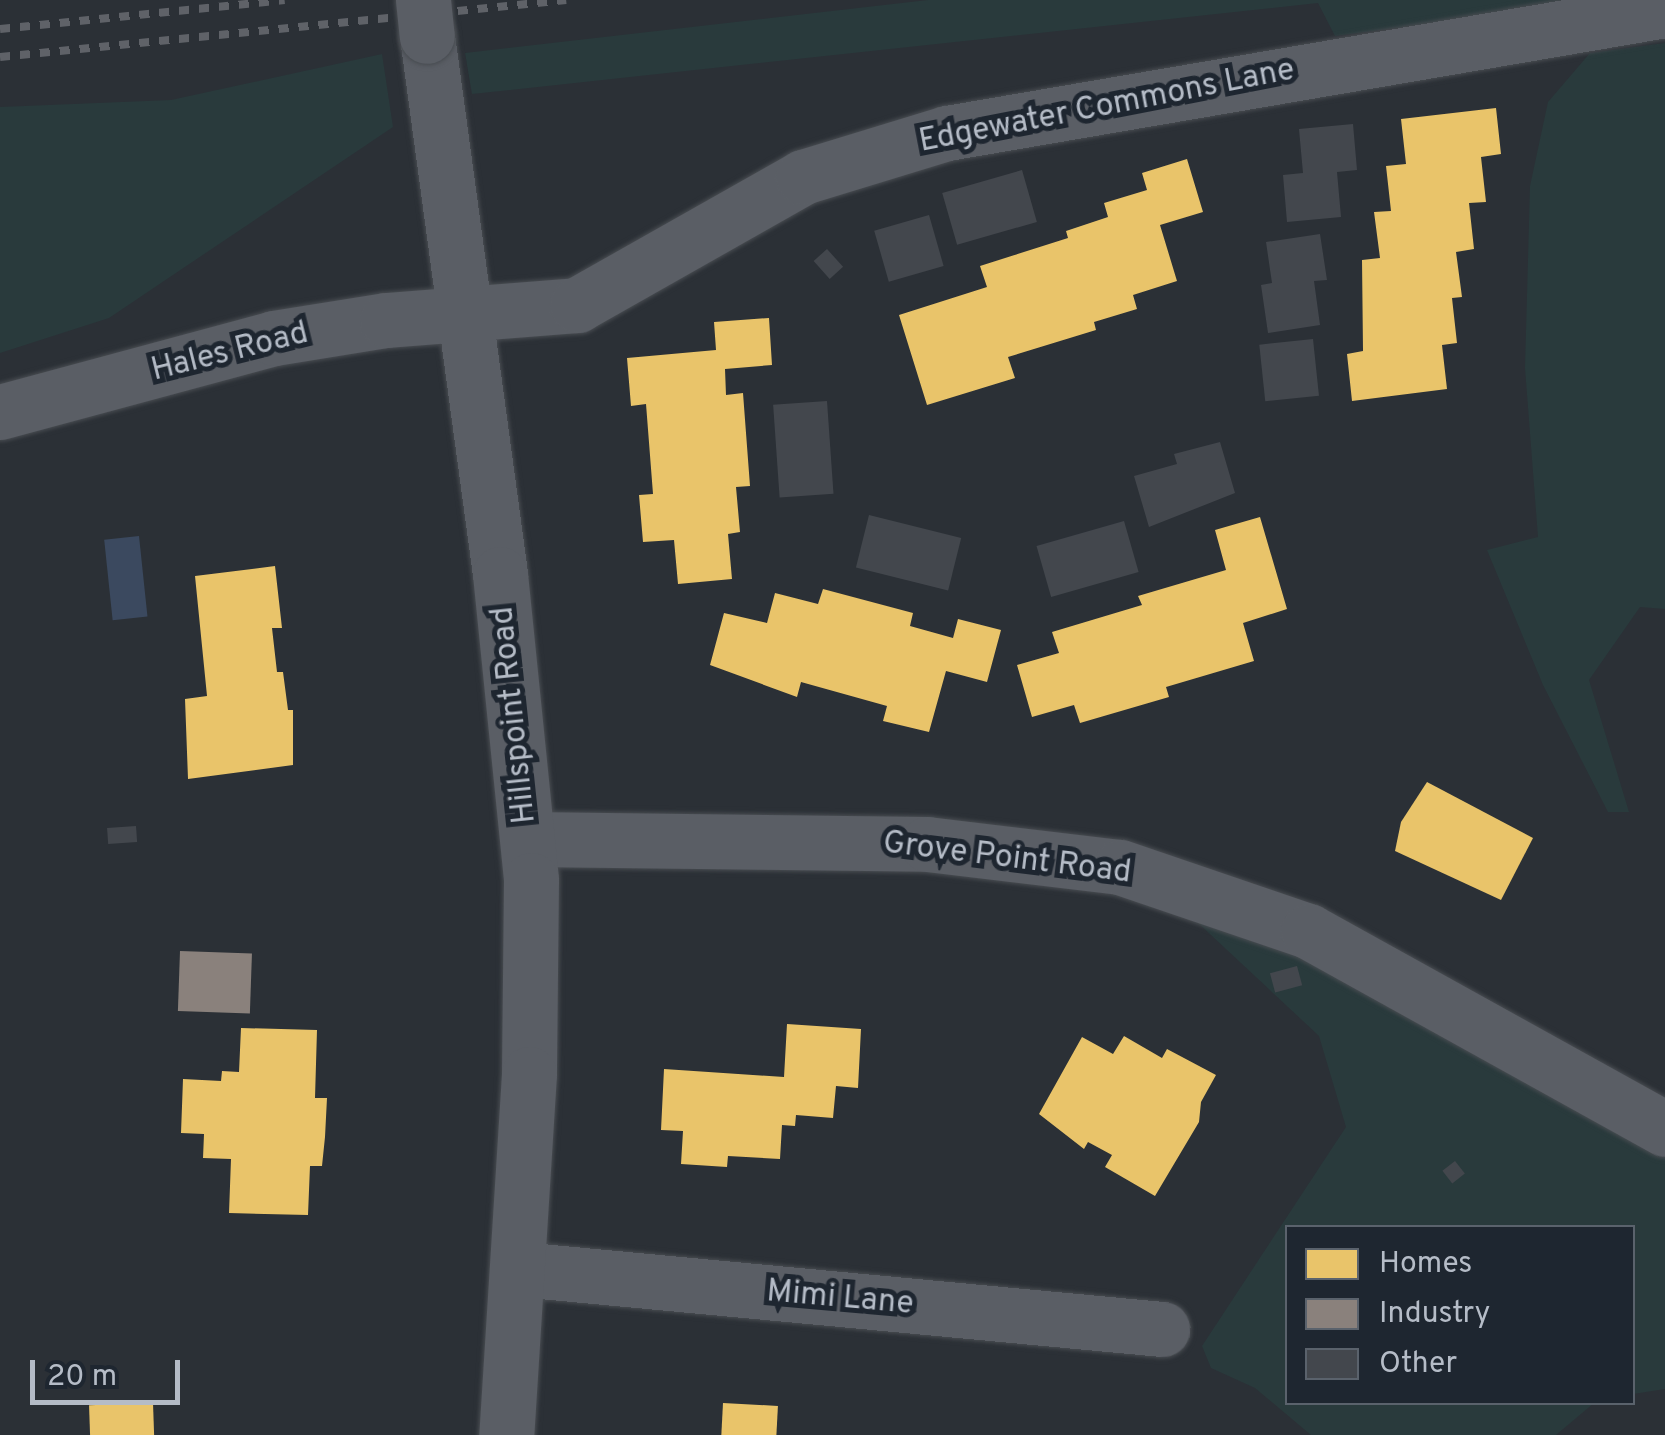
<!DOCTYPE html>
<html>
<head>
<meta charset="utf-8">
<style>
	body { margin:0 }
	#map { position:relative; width:1665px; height:1435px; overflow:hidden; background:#2b3036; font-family:Overpass,sans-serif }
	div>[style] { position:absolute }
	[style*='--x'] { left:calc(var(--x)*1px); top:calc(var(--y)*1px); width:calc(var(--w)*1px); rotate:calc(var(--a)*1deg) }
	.green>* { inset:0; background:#293a3c }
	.water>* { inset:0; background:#3b495f; transform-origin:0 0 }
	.homes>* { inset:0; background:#e9c46a; transform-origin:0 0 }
	.industry>* { inset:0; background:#8a817c; transform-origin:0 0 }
	.building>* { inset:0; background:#43474d; transform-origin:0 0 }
	.roads { filter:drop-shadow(0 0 2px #484c51) drop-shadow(0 0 2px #484c51) }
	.minor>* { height:55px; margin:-27.5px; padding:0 27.5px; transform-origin:27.5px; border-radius:27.5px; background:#5a5e65 }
	.tertiary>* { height:55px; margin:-27.5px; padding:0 27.5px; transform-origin:27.5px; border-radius:27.5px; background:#5a5e65 }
	.rail>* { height:8px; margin-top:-4px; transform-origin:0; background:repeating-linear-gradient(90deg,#5f6268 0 10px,transparent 0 20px) }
	.bridges { filter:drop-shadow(0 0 2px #484c51) drop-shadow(0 0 2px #484c51) }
	.tertiary-bridge>* { height:55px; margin:-27.5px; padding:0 27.5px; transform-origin:27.5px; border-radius:27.5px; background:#5a5e65 }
	span { translate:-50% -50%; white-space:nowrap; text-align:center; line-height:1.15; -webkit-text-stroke:10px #1e2630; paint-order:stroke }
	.street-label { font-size:32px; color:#b5bcc7 }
	.legend { position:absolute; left:1285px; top:1225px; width:350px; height:180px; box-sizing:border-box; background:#1e2630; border:2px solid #5a626c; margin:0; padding:12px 18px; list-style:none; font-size:30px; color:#b5bcc7 }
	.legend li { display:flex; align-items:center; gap:20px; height:50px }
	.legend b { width:50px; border:2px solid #5a626c }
	.scale { position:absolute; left:30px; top:1360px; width:150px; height:45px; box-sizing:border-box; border:5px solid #b5bcc7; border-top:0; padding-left:12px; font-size:30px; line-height:35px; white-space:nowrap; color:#b5bcc7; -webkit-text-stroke:8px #1e2630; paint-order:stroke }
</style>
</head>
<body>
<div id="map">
	<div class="green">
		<i style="clip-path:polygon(928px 0,1615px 0,1335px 36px,1318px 3px,472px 94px,465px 53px)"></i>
		<i style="clip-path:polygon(1665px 43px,1665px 609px,1640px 607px,1589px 680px,1629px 812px,1608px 812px,1543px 685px,1487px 550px,1538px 537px,1525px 368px,1530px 186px,1548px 102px,1590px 53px)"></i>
		<i style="clip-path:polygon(382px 54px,393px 127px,109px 318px,0 353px,0 107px,171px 100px)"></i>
		<i style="clip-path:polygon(1181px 907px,1320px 960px,1665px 1155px,1665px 1389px,1633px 1394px,1632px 1228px,1288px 1228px,1288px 1402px,1594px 1403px,1556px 1435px,1311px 1435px,1255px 1388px,1211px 1368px,1202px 1346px,1346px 1127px,1319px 1036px)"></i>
	</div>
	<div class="water">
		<i style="left:139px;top:536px;width:81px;height:35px;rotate:84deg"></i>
	</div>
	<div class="homes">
		<i style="clip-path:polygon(1496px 108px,1501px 154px,1481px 157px,1486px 202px,1469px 203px,1474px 249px,1456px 252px,1462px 297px,1452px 298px,1457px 343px,1442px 345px,1447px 389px,1352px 401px,1347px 354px,1363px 351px,1362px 260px,1380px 258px,1374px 212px,1391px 211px,1386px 166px,1406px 164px,1401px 119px)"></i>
		<i style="clip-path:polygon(1187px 159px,1203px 212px,1160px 225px,1177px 281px,1133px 295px,1137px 309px,1094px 322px,1096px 330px,1008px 357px,1015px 378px,927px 405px,899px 315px,987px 287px,980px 266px,1068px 238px,1066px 231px,1108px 217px,1104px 203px,1147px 190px,1142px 173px)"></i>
		<i style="clip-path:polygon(769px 318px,772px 365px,725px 369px,726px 395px,743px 393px,750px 486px,736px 487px,740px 532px,728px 534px,732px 579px,678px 584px,674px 540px,643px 542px,639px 495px,653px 494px,646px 404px,631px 406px,627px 358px,716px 350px,714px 322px)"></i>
		<i style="clip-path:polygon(1260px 517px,1287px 609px,1243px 623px,1254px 661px,1166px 687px,1169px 697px,1080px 723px,1074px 705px,1032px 717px,1017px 665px,1059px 653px,1052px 632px,1142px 605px,1138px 596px,1226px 570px,1215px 530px)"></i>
		<i style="clip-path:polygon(275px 566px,282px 628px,272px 628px,277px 672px,283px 672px,288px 710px,293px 710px,293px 765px,188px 779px,185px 699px,207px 696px,195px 576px)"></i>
		<i style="clip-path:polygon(823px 589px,913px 613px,910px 626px,953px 638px,958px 619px,1001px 630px,987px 682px,946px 671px,929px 732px,883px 721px,887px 706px,801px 682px,797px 697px,710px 665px,724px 613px,767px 623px,775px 593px,818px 604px)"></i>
		<i style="clip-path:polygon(1427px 782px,1533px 838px,1501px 900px,1395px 851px,1401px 822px)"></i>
		<i style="clip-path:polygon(787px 1024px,861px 1029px,858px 1088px,836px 1086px,833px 1118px,796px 1115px,795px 1126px,782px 1125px,780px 1159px,728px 1156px,727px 1167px,681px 1164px,683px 1131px,661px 1130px,664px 1069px,784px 1077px)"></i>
		<i style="clip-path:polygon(241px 1028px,317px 1030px,315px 1098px,327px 1098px,325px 1137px,322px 1166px,310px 1166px,308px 1215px,229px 1213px,231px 1159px,203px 1158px,204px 1134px,181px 1133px,183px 1079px,221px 1081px,222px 1071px,239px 1072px)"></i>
		<i style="clip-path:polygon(1124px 1036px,1162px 1058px,1167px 1049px,1216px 1075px,1201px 1102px,1199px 1122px,1155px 1196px,1105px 1167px,1112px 1155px,1088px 1142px,1084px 1149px,1039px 1114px,1082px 1037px,1113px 1054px)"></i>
		<i style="left:153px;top:1403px;width:32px;height:64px;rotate:88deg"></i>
		<i style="left:723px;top:1403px;width:55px;height:32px;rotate:3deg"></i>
	</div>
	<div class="industry">
		<i style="left:180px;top:951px;width:72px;height:60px;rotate:2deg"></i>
	</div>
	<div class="building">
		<i style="clip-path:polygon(1353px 124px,1357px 170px,1337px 172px,1341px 217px,1287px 222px,1283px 175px,1303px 173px,1299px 129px)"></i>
		<i style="left:1022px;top:170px;width:54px;height:83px;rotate:74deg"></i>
		<i style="left:929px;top:215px;width:53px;height:57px;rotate:74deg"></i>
		<i style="clip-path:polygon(1320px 234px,1327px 280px,1314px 281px,1320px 325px,1268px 333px,1261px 285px,1272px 283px,1266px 242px)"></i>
		<i style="left:827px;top:249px;width:24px;height:18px;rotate:48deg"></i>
		<i style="left:1313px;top:339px;width:57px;height:54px;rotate:84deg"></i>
		<i style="left:827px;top:401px;width:93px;height:54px;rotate:86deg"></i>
		<i style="clip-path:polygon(1220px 442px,1235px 493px,1149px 527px,1134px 476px,1177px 464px,1174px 454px)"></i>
		<i style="left:869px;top:515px;width:95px;height:54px;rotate:14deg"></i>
		<i style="left:1124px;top:521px;width:53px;height:91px;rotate:74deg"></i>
		<i style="left:136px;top:826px;width:16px;height:29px;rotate:86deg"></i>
		<i style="left:1297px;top:966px;width:20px;height:28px;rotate:75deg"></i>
		<i style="left:1455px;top:1161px;width:16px;height:16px;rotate:52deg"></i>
	</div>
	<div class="roads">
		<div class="minor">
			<i style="--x:0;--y:412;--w:284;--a:-15.1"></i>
			<i style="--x:274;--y:338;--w:114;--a:-9.1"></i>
			<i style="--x:387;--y:320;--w:191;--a:-4.5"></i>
			<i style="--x:577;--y:305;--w:260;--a:-29.5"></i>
			<i style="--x:803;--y:177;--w:151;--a:-17"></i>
			<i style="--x:947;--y:133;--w:728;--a:-9.72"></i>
			<i style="--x:528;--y:839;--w:399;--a:0.7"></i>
			<i style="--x:927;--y:844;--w:194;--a:6.8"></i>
			<i style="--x:1120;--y:867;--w:199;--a:18.8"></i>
			<i style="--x:1308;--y:931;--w:408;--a:29"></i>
			<i style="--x:519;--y:1269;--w:646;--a:5.33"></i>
		</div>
		<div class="tertiary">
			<i style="--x:427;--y:36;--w:543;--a:82.27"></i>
			<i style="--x:500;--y:574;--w:308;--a:84.2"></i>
			<i style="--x:531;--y:880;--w:194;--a:90.6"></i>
			<i style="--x:529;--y:1074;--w:362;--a:93.6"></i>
		</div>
	</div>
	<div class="rail">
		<i style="--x:0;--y:29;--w:286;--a:-5.8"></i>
		<i style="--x:0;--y:57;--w:569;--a:-5.75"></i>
	</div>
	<div class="bridges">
		<div class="tertiary-bridge">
			<i style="--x:423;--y:0;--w:36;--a:84"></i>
		</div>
	</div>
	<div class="street-label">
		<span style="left:1107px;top:107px;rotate:-11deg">Edgewater Commons Lane</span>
		<span style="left:230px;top:353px;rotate:-14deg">Hales Road</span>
		<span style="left:515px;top:715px;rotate:-96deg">Hillspoint Road</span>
		<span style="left:1007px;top:859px;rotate:7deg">Grove Point Road</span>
		<span style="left:840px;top:1299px;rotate:5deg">Mimi Lane</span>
	</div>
	<ul class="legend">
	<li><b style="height:28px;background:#e9c46a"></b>Homes</li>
	<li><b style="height:28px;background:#8a817c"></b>Industry</li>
	<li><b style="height:28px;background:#43474d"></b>Other</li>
	</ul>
	<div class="scale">20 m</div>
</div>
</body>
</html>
